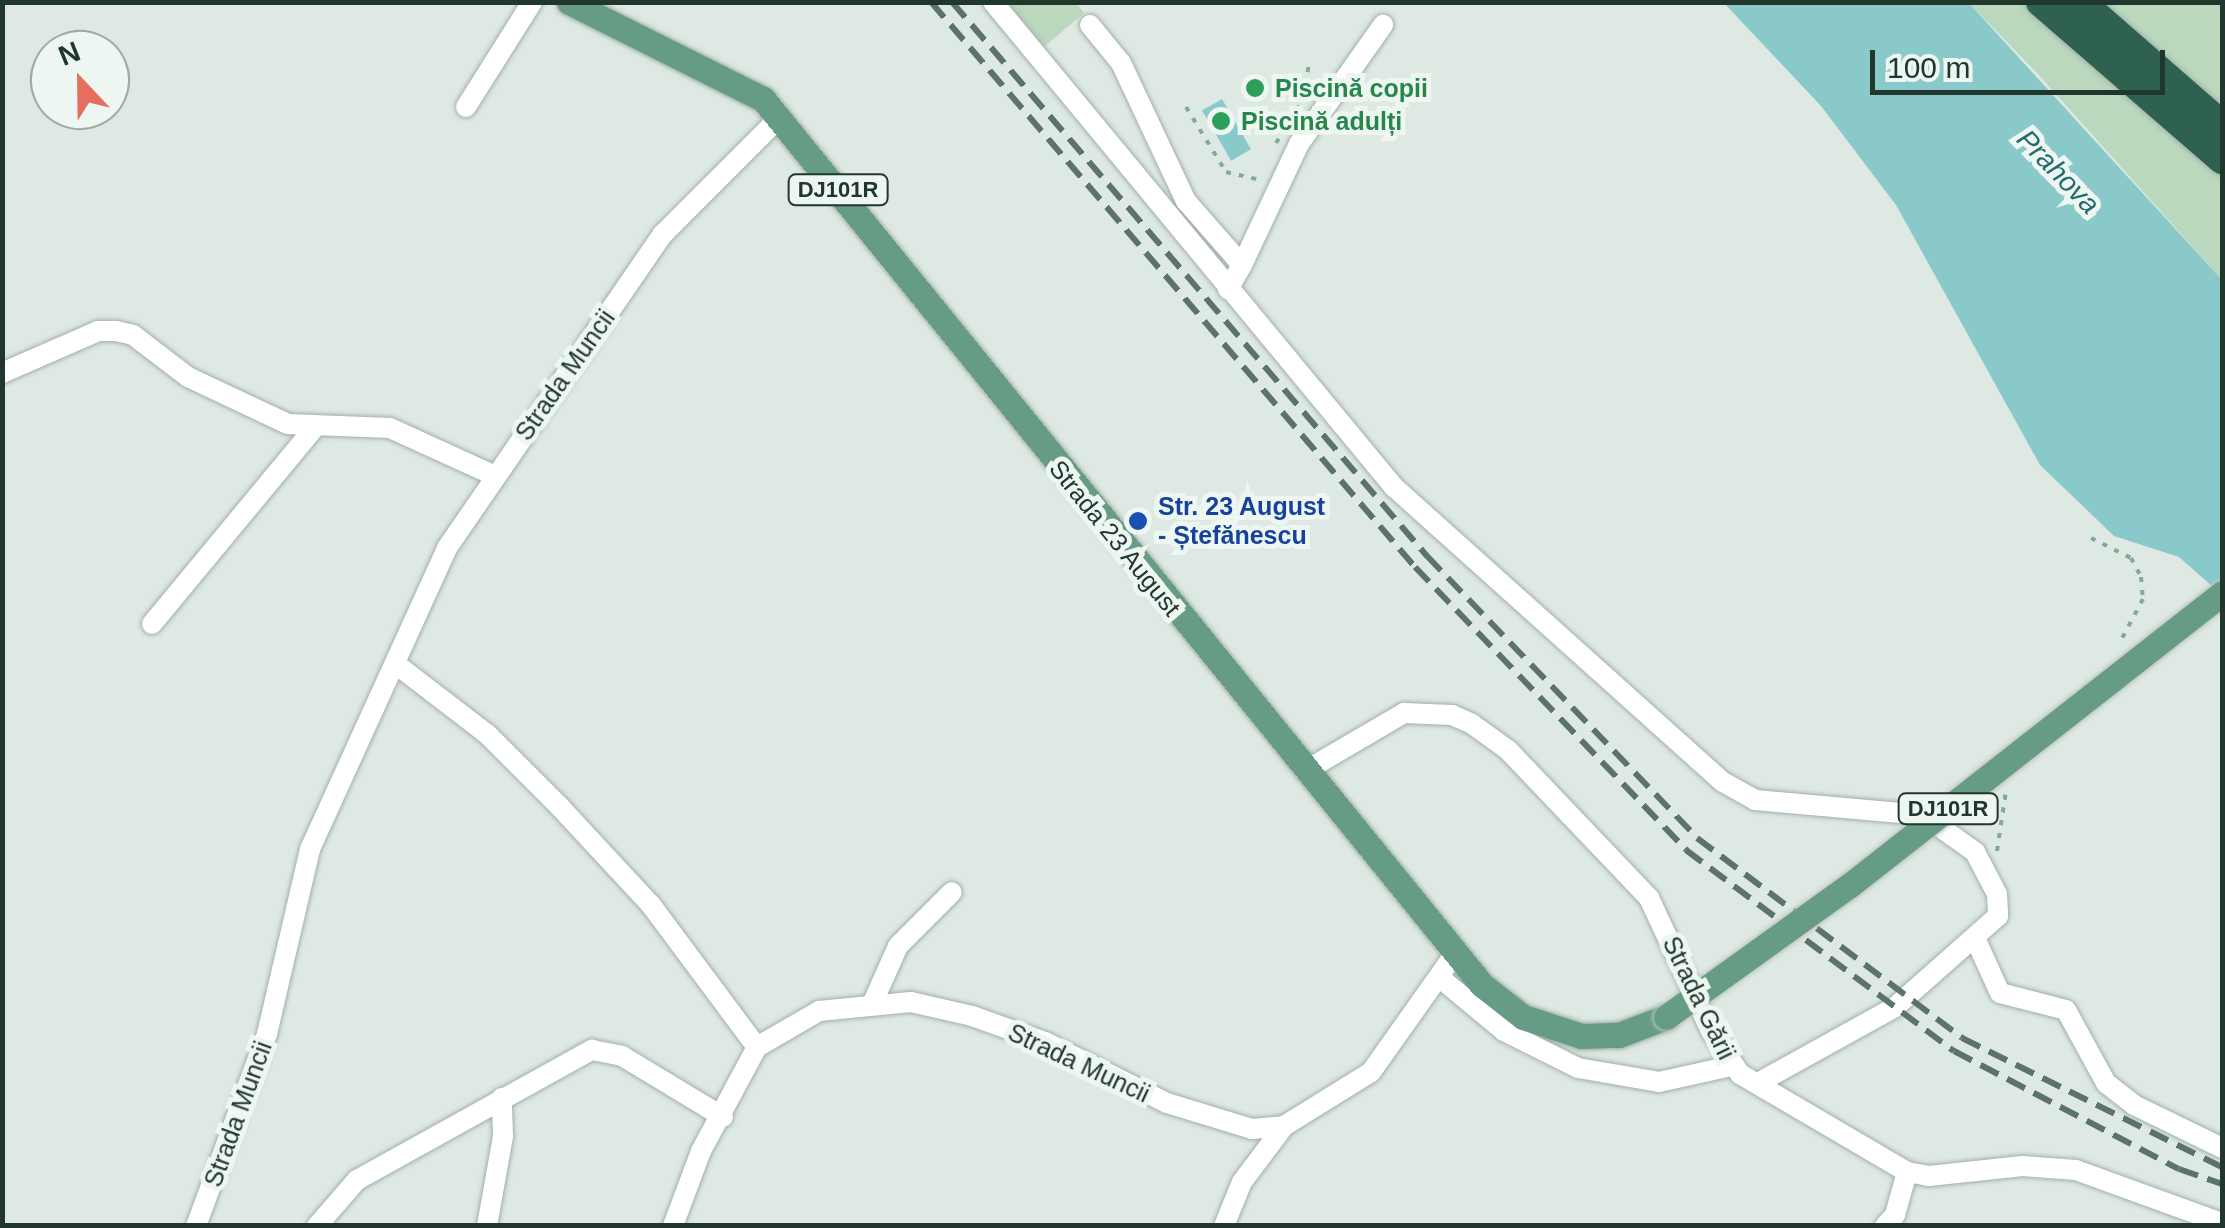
<!DOCTYPE html>
<html>
<head>
<meta charset="utf-8">
<style>
	body { margin:0 }
	#map { position:relative; width:2225px; height:1228px; overflow:hidden; background:#dee9e3; font-family:Arial,sans-serif }
	div>[style] { position:absolute }
	[style*='--x'] { left:calc(var(--x)*1px); top:calc(var(--y)*1px); width:calc(var(--w)*1px); rotate:calc(var(--a)*1deg) }
	.green>* { inset:0; background:#b9d8bd }
	.water>* { inset:0; background:#8ac9ca; transform-origin:0 0 }
	.path>* { height:4px; margin-top:-2px; transform-origin:0; background:repeating-linear-gradient(90deg,#81aa98 0 5px,transparent 0 13px) }
	.roads { filter:drop-shadow(0 0 2px #a2b0a9) drop-shadow(0 0 2px #a2b0a9) }
	.minor>* { height:20px; margin:-10px; padding:0 10px; transform-origin:10px; border-radius:10px; background:#fff }
	.major>* { height:25px; margin:-12.5px; padding:0 12.5px; transform-origin:12.5px; border-radius:12.5px; background:#669b86 }
	.highway>* { height:30px; margin:-15px; padding:0 15px; transform-origin:15px; border-radius:15px; background:#2f6150 }
	.rail>* { height:6px; margin-top:-3px; transform-origin:0; background:repeating-linear-gradient(90deg,#5b7369 0 20px,transparent 0 30px) }
	.bridges { filter:drop-shadow(0 0 2px #bcc3c0) drop-shadow(0 0 2px #bcc3c0) }
	.major-bridge>* { height:25px; margin:-12.5px; padding:0 12.5px; transform-origin:12.5px; border-radius:12.5px; background:#669b86 }
	.dots>* { width:28px; height:28px; translate:-50% -50%; box-sizing:border-box; border:5px solid #eef6f1; border-radius:50% }
	span { translate:-50% -50%; white-space:nowrap; text-align:center; line-height:1.15; -webkit-text-stroke:10px #eef6f1; paint-order:stroke }
	.shield-label span { padding:2px 8px; background:#eef6f1; border:2px solid; border-radius:8px; -webkit-text-stroke-width:0 }
	.shield-label { font-size:22px; color:#21372e; font-weight:700 }
	.leisure-label { font-size:25px; color:#27864d; font-weight:700 }
	.left { translate:0 -50%; text-align:left }
	.street-label { font-size:25px; color:#21372e }
	.transit-label { font-size:25px; color:#164399; font-weight:700 }
	.water-label { font-size:28px; color:#216b6d; font-style:italic }
	.frame { position:absolute; inset:0; border:5px solid #21372e; pointer-events:none }
	.north { position:absolute; left:30px; top:30px; width:100px; height:100px; box-sizing:border-box; background:#eef6f1; border:2px solid #9caaa3; border-radius:50%; rotate:338deg; font-size:28px; font-weight:700; line-height:40px; text-align:center; color:#21372e }
	.north::after { content:''; display:block; margin:auto; width:35px; height:45px; background:#e66e5f; clip-path:polygon(50% 0,100% 100%,50% 72%,0 100%) }
	.scale { position:absolute; left:1870px; top:50px; width:295px; height:45px; box-sizing:border-box; border:5px solid #21372e; border-top:0; padding-left:12px; font-size:30px; line-height:35px; white-space:nowrap; color:#21372e; -webkit-text-stroke:8px #eef6f1; paint-order:stroke }
</style>
</head>
<body>
<div id="map">
	<div class="green">
		<i style="clip-path:polygon(1007px 3px,1076px 3px,1084px 13px,1044px 47px)"></i>
		<i style="clip-path:polygon(1969px 3px,2222px 3px,2222px 280px,2038px 74px)"></i>
	</div>
	<div class="water">
		<i style="clip-path:polygon(1724px 3px,1969px 3px,2222px 280px,2222px 595px,2179px 557px,2114px 536px,2040px 465px,1896px 205px,1821px 106px)"></i>
		<i style="left:1222px;top:99px;width:58px;height:23px;rotate:60deg"></i>
	</div>
	<div class="path">
		<i style="--x:1186;--y:107;--w:76;--a:58.4"></i>
		<i style="--x:1226;--y:172;--w:35;--a:13"></i>
		<i style="--x:1276;--y:143;--w:53;--a:-58.1"></i>
		<i style="--x:1304;--y:98;--w:37;--a:-82"></i>
		<i style="--x:2091;--y:538;--w:45;--a:26.6"></i>
		<i style="--x:2131;--y:558;--w:21;--a:62"></i>
		<i style="--x:2141;--y:577;--w:22;--a:85"></i>
		<i style="--x:2143;--y:599;--w:51;--a:118.1"></i>
		<i style="--x:1997;--y:851;--w:61;--a:-81.5"></i>
	</div>
	<div class="roads">
		<div class="minor">
			<i style="--x:993;--y:2;--w:629;--a:50.42"></i>
			<i style="--x:1394;--y:487;--w:442;--a:41.9"></i>
			<i style="--x:1723;--y:782;--w:37;--a:29"></i>
			<i style="--x:1755;--y:800;--w:169;--a:5.1"></i>
			<i style="--x:1923;--y:815;--w:64;--a:35.4"></i>
			<i style="--x:1975;--y:852;--w:47;--a:62.4"></i>
			<i style="--x:1997;--y:894;--w:22;--a:87"></i>
			<i style="--x:1998;--y:916;--w:137;--a:138.5"></i>
			<i style="--x:1895;--y:1007;--w:157;--a:151"></i>
			<i style="--x:1090;--y:25;--w:49;--a:50.8"></i>
			<i style="--x:1121;--y:63;--w:153;--a:64.8"></i>
			<i style="--x:1186;--y:201;--w:85;--a:48.8"></i>
			<i style="--x:1242;--y:265;--w:28;--a:120"></i>
			<i style="--x:466;--y:107;--w:124;--a:-57.8"></i>
			<i style="--x:1242;--y:265;--w:134;--a:-64.8"></i>
			<i style="--x:1299;--y:144;--w:146;--a:-54.8"></i>
			<i style="--x:2;--y:373;--w:105;--a:-23.6"></i>
			<i style="--x:98;--y:331;--w:18;--a:0"></i>
			<i style="--x:116;--y:331;--w:17;--a:13"></i>
			<i style="--x:133;--y:335;--w:69;--a:37.4"></i>
			<i style="--x:188;--y:377;--w:110;--a:25.2"></i>
			<i style="--x:288;--y:424;--w:102;--a:2.2"></i>
			<i style="--x:390;--y:428;--w:113;--a:24.5"></i>
			<i style="--x:152;--y:624;--w:254;--a:-50.4"></i>
			<i style="--x:397;--y:665;--w:113;--a:37.5"></i>
			<i style="--x:487;--y:734;--w:102;--a:45"></i>
			<i style="--x:559;--y:806;--w:135;--a:47.1"></i>
			<i style="--x:651;--y:905;--w:177;--a:53.3"></i>
			<i style="--x:1305;--y:771;--w:115;--a:-30.4"></i>
			<i style="--x:1404;--y:713;--w:48;--a:2.4"></i>
			<i style="--x:1452;--y:715;--w:22;--a:24"></i>
			<i style="--x:1472;--y:724;--w:44;--a:35.8"></i>
			<i style="--x:1508;--y:750;--w:204;--a:46.4"></i>
			<i style="--x:1649;--y:898;--w:147;--a:65"></i>
			<i style="--x:1711;--y:1031;--w:52;--a:56"></i>
			<i style="--x:1740;--y:1074;--w:194;--a:30.4"></i>
			<i style="--x:1907;--y:1172;--w:22;--a:10"></i>
			<i style="--x:1929;--y:1176;--w:94;--a:-6.1"></i>
			<i style="--x:2022;--y:1166;--w:54;--a:4.2"></i>
			<i style="--x:2076;--y:1170;--w:155;--a:20"></i>
			<i style="--x:1975;--y:938;--w:60;--a:65.6"></i>
			<i style="--x:2000;--y:993;--w:68;--a:14.4"></i>
			<i style="--x:2066;--y:1010;--w:83;--a:61.3"></i>
			<i style="--x:2106;--y:1083;--w:36;--a:38"></i>
			<i style="--x:2134;--y:1105;--w:98;--a:26"></i>
			<i style="--x:1439;--y:977;--w:85;--a:39.7"></i>
			<i style="--x:1504;--y:1031;--w:83;--a:26.6"></i>
			<i style="--x:1578;--y:1068;--w:82;--a:9.8"></i>
			<i style="--x:1659;--y:1082;--w:74;--a:-12.5"></i>
			<i style="--x:873;--y:1002;--w:61;--a:-65.9"></i>
			<i style="--x:898;--y:946;--w:76;--a:-45"></i>
			<i style="--x:196;--y:1226;--w:205;--a:-69.7"></i>
			<i style="--x:267;--y:1034;--w:190;--a:-76.9"></i>
			<i style="--x:310;--y:849;--w:331;--a:-65.5"></i>
			<i style="--x:447;--y:548;--w:381;--a:-55.5"></i>
			<i style="--x:663;--y:234;--w:164;--a:-45"></i>
			<i style="--x:317;--y:1226;--w:61;--a:-49"></i>
			<i style="--x:357;--y:1180;--w:269;--a:-29"></i>
			<i style="--x:592;--y:1050;--w:31;--a:11"></i>
			<i style="--x:622;--y:1056;--w:118;--a:31.1"></i>
			<i style="--x:487;--y:1226;--w:91;--a:-79.9"></i>
			<i style="--x:503;--y:1136;--w:38;--a:-92"></i>
			<i style="--x:673;--y:1226;--w:80;--a:-69.5"></i>
			<i style="--x:701;--y:1151;--w:118;--a:-61.7"></i>
			<i style="--x:757;--y:1047;--w:72;--a:-30.1"></i>
			<i style="--x:819;--y:1011;--w:92;--a:-5.6"></i>
			<i style="--x:911;--y:1002;--w:63;--a:12.9"></i>
			<i style="--x:972;--y:1016;--w:77;--a:19.6"></i>
			<i style="--x:1045;--y:1042;--w:136;--a:26.6"></i>
			<i style="--x:1167;--y:1103;--w:89;--a:17"></i>
			<i style="--x:1252;--y:1129;--w:32;--a:-5"></i>
			<i style="--x:1284;--y:1126;--w:102;--a:-31.8"></i>
			<i style="--x:1371;--y:1072;--w:142;--a:-54.7"></i>
			<i style="--x:1224;--y:1226;--w:48;--a:-67.8"></i>
			<i style="--x:1242;--y:1182;--w:70;--a:-53.1"></i>
			<i style="--x:1885;--y:1226;--w:15;--a:-48"></i>
			<i style="--x:1895;--y:1215;--w:45;--a:-74.4"></i>
		</div>
		<div class="major">
			<i style="--x:569;--y:2;--w:217;--a:26.6"></i>
			<i style="--x:763;--y:99;--w:1141;--a:50.94"></i>
			<i style="--x:1482;--y:985;--w:52;--a:38"></i>
			<i style="--x:1523;--y:1017;--w:61;--a:18.1"></i>
			<i style="--x:1581;--y:1036;--w:38;--a:-2"></i>
			<i style="--x:1619;--y:1035;--w:50;--a:-21"></i>
		</div>
		<div class="highway">
			<i style="--x:2041;--y:2;--w:240;--a:40.9"></i>
			<i style="--x:2080;--y:2;--w:189;--a:41.1"></i>
		</div>
	</div>
	<div class="rail">
		<i style="--x:931;--y:2;--w:744;--a:49.42"></i>
		<i style="--x:1415;--y:567;--w:392;--a:46.2"></i>
		<i style="--x:1686;--y:850;--w:335;--a:36.9"></i>
		<i style="--x:1954;--y:1051;--w:254;--a:27.7"></i>
		<i style="--x:2179;--y:1169;--w:46;--a:19.2"></i>
		<i style="--x:952;--y:2;--w:730;--a:49.39"></i>
		<i style="--x:1427;--y:556;--w:390;--a:46.2"></i>
		<i style="--x:1697;--y:838;--w:332;--a:37"></i>
		<i style="--x:1962;--y:1038;--w:290;--a:26.4"></i>
	</div>
	<div class="bridges">
		<div class="major-bridge">
			<i style="--x:1666;--y:1017;--w:226;--a:-35.7"></i>
			<i style="--x:1850;--y:885;--w:473;--a:-38.1"></i>
		</div>
	</div>
	<div class="dots">
		<i style="left:1255px;top:88px;background:#2e9e5b"></i>
		<i style="left:1221px;top:121px;background:#2e9e5b"></i>
		<i style="left:1138px;top:521px;background:#1a4fb4"></i>
	</div>
	<div class="shield-label">
		<span style="left:838px;top:190px">DJ101R</span>
		<span style="left:1948px;top:809px">DJ101R</span>
	</div>
	<div class="leisure-label">
		<span class="left" style="left:1275px;top:88px">Piscină copii</span>
		<span class="left" style="left:1241px;top:121px">Piscină adulți</span>
	</div>
	<div class="street-label">
		<span style="left:565px;top:375px;rotate:-55deg">Strada Muncii</span>
		<span style="left:1115px;top:538px;rotate:51deg">Strada 23 August</span>
		<span style="left:1699px;top:998px;rotate:64deg">Strada Gării</span>
		<span style="left:1079px;top:1063px;rotate:25deg">Strada Muncii</span>
		<span style="left:238px;top:1114px;rotate:-70deg">Strada Muncii</span>
	</div>
	<div class="transit-label">
		<span class="left" style="left:1158px;top:521px">Str. 23 August<br>- Ștefănescu</span>
	</div>
	<div class="water-label">
		<span style="left:2058px;top:172px;rotate:46deg">Prahova</span>
	</div>
	<div class="frame"></div>
	<div class="north">N</div>
	<div class="scale">100 m</div>
</div>
</body>
</html>
